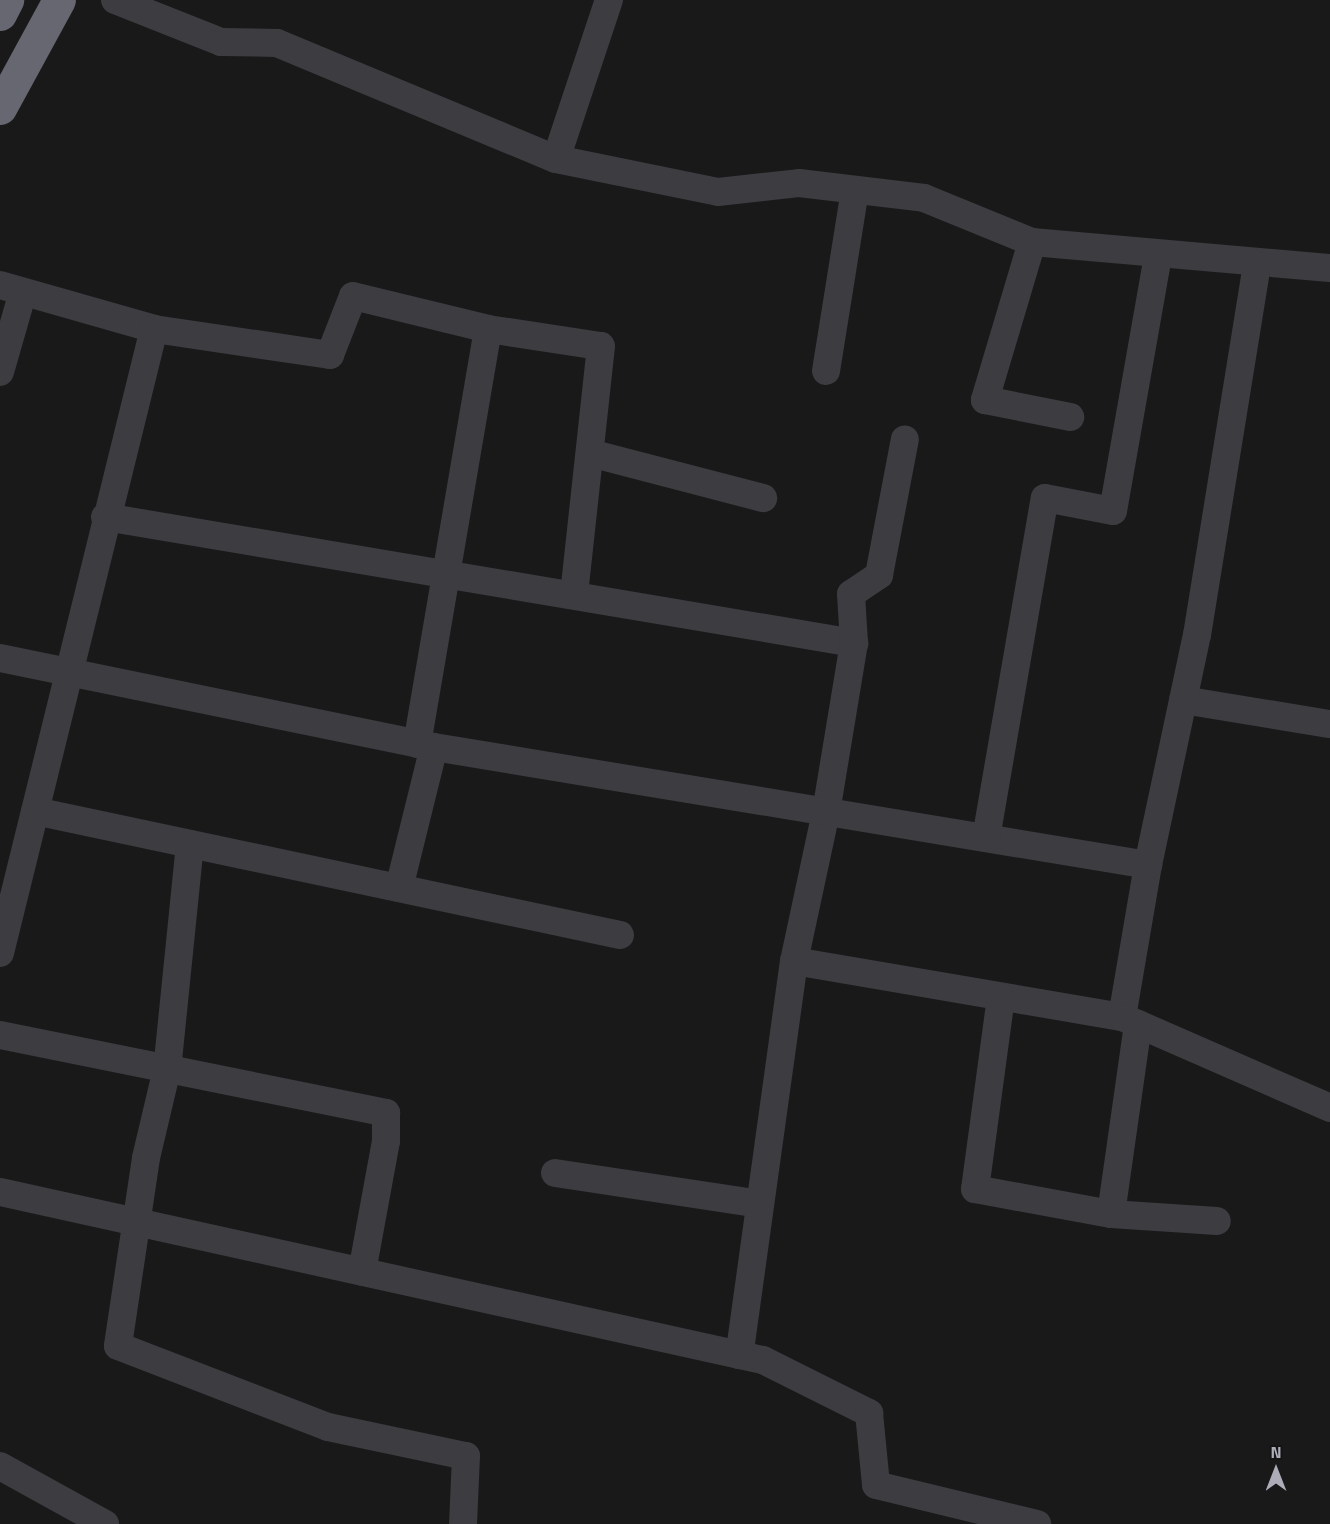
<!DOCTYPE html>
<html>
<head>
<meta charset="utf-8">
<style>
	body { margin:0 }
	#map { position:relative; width:1330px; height:1524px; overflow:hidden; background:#19191a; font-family:"Titillium Web",sans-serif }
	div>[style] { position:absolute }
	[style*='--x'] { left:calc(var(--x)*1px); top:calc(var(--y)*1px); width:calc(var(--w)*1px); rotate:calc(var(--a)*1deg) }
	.minor>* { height:28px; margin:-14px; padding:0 14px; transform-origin:14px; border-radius:14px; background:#3c3c41 }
	.highway>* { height:33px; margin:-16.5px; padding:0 16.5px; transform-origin:16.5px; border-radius:16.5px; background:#666770 }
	span { translate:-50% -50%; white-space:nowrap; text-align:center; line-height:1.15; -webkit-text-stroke:4.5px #141415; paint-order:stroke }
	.north { position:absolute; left:1246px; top:1440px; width:60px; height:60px; -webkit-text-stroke:4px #141415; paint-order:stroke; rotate:0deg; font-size:16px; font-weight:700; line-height:24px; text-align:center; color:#acadb9 }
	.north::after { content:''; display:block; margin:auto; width:21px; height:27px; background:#acadb9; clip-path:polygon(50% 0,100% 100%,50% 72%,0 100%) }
</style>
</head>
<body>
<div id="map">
	<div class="minor">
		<i style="--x:115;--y:0;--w:114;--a:21.6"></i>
		<i style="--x:221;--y:42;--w:56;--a:1"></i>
		<i style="--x:277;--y:43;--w:302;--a:22.6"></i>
		<i style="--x:556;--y:159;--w:165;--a:11.5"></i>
		<i style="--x:718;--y:192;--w:81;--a:-6.3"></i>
		<i style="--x:799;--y:183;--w:126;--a:6.8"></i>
		<i style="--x:924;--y:198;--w:117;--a:22.2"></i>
		<i style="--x:1032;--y:242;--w:299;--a:5"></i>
		<i style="--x:556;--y:159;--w:168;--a:-71.6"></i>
		<i style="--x:1032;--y:242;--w:165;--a:106.6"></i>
		<i style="--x:985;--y:400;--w:87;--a:11.3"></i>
		<i style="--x:0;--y:285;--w:160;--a:15.9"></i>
		<i style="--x:488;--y:329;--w:114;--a:8.6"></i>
		<i style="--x:601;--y:346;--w:250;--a:96.2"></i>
		<i style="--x:826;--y:371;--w:183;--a:-80.9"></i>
		<i style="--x:0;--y:372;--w:83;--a:-74"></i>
		<i style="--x:590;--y:453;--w:179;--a:14.6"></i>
		<i style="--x:105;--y:517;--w:760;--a:9.55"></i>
		<i style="--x:854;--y:643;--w:171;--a:99.4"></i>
		<i style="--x:826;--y:812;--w:152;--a:102.1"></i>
		<i style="--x:794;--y:961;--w:398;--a:97.9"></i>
		<i style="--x:854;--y:643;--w:49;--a:-93.5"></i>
		<i style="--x:851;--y:594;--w:34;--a:-34"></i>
		<i style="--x:879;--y:575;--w:138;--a:-79.2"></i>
		<i style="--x:0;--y:658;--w:443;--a:11.6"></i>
		<i style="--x:434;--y:747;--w:724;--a:9.38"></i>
		<i style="--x:1148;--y:865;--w:154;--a:99.7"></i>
		<i style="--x:1183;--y:700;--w:149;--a:9.3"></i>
		<i style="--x:35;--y:811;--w:598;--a:11.97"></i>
		<i style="--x:986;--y:838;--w:345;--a:-80.2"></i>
		<i style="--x:1045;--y:498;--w:69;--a:10.8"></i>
		<i style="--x:1113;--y:511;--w:259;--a:-80"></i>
		<i style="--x:190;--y:844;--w:226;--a:95.8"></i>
		<i style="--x:167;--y:1069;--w:91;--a:103.3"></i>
		<i style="--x:146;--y:1158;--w:190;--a:98.5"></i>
		<i style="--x:118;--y:1346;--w:225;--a:21.1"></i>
		<i style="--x:328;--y:1427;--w:141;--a:11.9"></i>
		<i style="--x:466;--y:1456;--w:68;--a:92.5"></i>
		<i style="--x:1148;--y:865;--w:235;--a:-78"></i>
		<i style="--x:1197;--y:635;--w:376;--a:-80.8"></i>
		<i style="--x:399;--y:888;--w:145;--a:-76.1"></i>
		<i style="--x:0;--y:953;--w:643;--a:-76.14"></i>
		<i style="--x:154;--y:329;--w:178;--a:8.4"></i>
		<i style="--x:330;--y:355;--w:63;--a:-68.7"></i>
		<i style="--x:353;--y:296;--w:139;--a:13.7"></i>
		<i style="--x:488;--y:329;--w:421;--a:99.7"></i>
		<i style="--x:794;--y:961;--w:333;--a:9.7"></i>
		<i style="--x:1122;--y:1017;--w:227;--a:23.6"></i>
		<i style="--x:1001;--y:997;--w:194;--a:97.7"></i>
		<i style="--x:975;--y:1189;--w:138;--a:10.4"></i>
		<i style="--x:1111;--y:1214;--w:106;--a:3.8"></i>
		<i style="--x:0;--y:1035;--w:394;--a:11.4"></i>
		<i style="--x:386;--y:1113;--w:28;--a:90"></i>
		<i style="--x:386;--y:1141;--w:133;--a:100.4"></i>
		<i style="--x:555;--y:1173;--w:207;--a:8.6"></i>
		<i style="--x:0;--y:1192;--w:781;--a:12.42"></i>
		<i style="--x:763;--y:1360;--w:119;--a:26.6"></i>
		<i style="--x:869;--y:1413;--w:72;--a:84.4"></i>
		<i style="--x:876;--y:1485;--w:166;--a:13.6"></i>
		<i style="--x:1111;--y:1214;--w:192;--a:-81.9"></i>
		<i style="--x:0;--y:1466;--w:120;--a:28.9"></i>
	</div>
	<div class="highway">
		<i style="--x:0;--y:14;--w:16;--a:-63"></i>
		<i style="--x:0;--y:108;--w:123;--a:-61.4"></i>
	</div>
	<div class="north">N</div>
</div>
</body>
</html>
